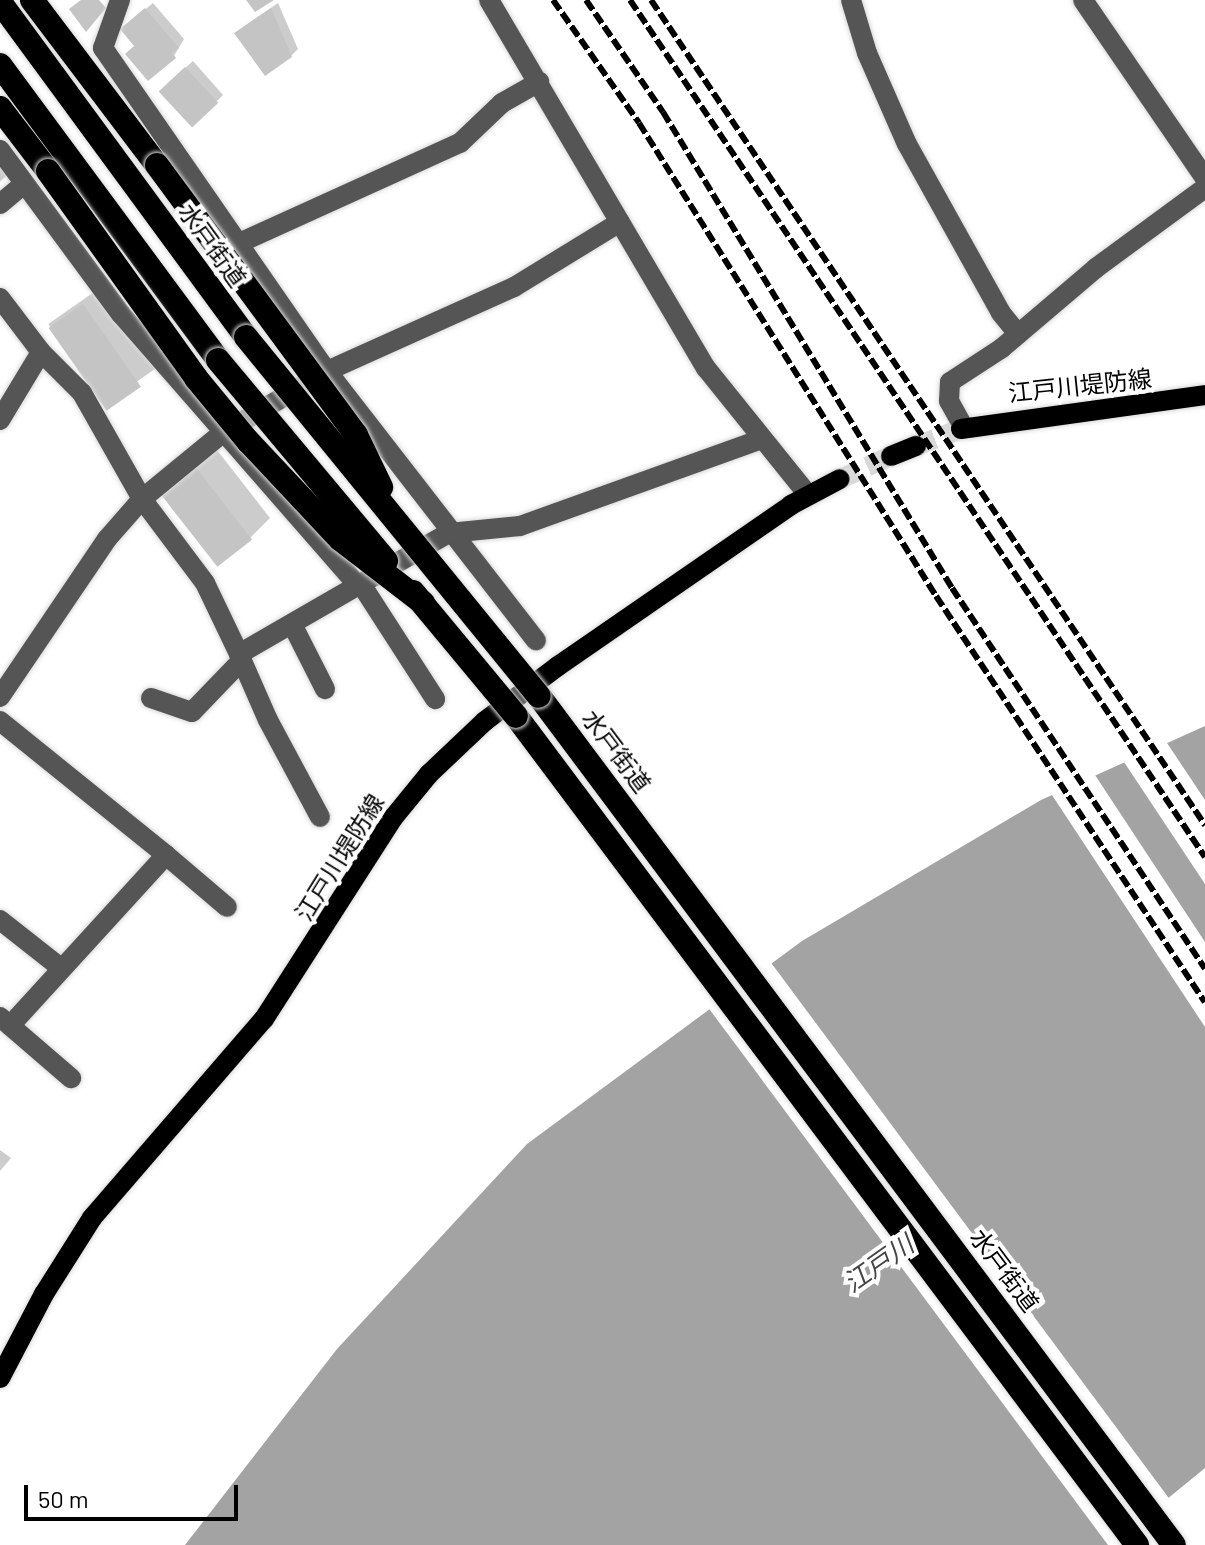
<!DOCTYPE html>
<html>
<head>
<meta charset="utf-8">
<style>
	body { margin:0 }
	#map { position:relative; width:1205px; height:1545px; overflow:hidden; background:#fff; font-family:Barlow,"Noto Sans JP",sans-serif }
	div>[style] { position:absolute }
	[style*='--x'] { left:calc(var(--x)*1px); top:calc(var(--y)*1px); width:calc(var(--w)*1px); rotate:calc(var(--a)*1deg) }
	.water>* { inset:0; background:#a3a3a3 }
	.pier>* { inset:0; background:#fff }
	.shadow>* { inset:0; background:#0003; transform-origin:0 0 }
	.building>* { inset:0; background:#c4c4c4; transform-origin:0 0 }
	.major-tunnel>* { height:20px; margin-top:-10px; transform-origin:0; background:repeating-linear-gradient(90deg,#d9d9d9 0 20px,transparent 0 30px) }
	.roads { filter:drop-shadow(0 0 2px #dbdbdb) drop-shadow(0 0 2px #dbdbdb) }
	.minor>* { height:20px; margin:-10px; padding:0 10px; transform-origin:10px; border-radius:10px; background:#555 }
	.major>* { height:20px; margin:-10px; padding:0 10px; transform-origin:10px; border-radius:10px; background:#000 }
	.highway>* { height:24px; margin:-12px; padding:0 12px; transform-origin:12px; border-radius:12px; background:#000 }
	.rail>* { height:6px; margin-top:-3px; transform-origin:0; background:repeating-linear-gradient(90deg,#000 0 12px,transparent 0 16px) }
	.bridges { filter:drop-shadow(0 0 2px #dbdbdb) drop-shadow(0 0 2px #dbdbdb) }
	.highway-bridge>* { height:24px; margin:-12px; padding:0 12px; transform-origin:12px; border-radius:12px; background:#000 }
	span { translate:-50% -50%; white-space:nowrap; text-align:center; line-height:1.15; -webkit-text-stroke:8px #fff; paint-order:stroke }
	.street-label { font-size:24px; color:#000 }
	.water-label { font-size:26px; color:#444; font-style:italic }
	.scale { position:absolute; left:24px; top:1485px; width:214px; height:36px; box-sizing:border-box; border:4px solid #000; border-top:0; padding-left:10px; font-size:24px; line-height:28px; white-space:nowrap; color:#000; -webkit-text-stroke:6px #fff; paint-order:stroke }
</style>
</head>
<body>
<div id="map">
	<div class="water">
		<i style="clip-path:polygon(1205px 726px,1205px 1468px,1111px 1545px,185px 1545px,337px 1349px,527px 1144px,802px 941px,1041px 800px)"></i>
	</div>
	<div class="pier">
		<i style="clip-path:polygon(1165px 740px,1205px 800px,1205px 884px,1122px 759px)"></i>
		<i style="clip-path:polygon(1093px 772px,1205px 942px,1205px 1027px,1050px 792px)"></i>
		<i style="clip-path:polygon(769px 960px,1171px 1501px,1117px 1545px,1108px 1545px,707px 1006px)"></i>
	</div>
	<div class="shadow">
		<i style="clip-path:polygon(153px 3px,184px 39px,174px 56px,136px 46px,129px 23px)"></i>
		<i style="clip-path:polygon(278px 3px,298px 49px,291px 56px,243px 27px)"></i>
		<i style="clip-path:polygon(193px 61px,223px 95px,216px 102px,167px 84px)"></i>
		<i style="clip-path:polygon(0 148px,15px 167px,0 182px)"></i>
		<i style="left:104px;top:285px;width:98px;height:68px;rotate:55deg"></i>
		<i style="clip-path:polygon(217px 450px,270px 518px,250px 538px,164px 494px)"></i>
		<i style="clip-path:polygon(0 1150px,11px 1158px,0 1171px)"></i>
	</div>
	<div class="building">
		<i style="clip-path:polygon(81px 0,99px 0,106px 8px,86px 32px,69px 9px)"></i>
		<i style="clip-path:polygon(246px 0,274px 0,255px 12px)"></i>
		<i style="clip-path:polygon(145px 8px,179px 48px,172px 53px,176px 58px,148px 81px,125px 54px,134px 46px,120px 29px)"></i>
		<i style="clip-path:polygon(271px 8px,292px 57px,265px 76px,234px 33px)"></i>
		<i style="left:185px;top:67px;width:49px;height:36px;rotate:47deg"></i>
		<i style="left:83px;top:304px;width:101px;height:42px;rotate:55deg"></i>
		<i style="left:196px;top:468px;width:91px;height:44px;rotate:52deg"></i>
	</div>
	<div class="major-tunnel">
		<i style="--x:916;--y:446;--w:48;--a:-20.7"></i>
		<i style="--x:840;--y:479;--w:56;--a:-24.3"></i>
	</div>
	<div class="roads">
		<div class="minor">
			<i style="--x:120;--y:0;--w:51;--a:109.5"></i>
			<i style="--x:103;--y:48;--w:393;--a:55.3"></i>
			<i style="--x:327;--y:371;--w:341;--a:52.2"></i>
			<i style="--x:489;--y:0;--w:427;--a:59.5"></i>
			<i style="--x:706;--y:368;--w:163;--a:51.2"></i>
			<i style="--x:851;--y:0;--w:55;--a:73.2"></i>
			<i style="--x:867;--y:53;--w:99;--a:66.3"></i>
			<i style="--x:907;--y:144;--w:193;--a:60.9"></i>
			<i style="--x:1001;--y:313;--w:27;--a:51"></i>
			<i style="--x:1083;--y:0;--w:216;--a:55.6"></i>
			<i style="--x:0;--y:150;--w:204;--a:53.6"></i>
			<i style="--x:121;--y:314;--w:361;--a:48.9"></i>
			<i style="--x:0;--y:204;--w:31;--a:-40"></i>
			<i style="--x:237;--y:244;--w:245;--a:-24.4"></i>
			<i style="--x:460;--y:143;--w:58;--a:-43.6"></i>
			<i style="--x:502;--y:103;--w:43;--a:-29.6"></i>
			<i style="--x:0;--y:298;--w:68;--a:52.8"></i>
			<i style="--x:41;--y:352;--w:58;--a:45"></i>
			<i style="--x:82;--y:393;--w:122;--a:60.5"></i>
			<i style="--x:142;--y:499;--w:105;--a:53.1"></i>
			<i style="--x:205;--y:583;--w:79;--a:64.4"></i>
			<i style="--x:239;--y:654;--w:242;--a:-30"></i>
			<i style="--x:449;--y:533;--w:71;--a:-5.6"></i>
			<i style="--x:520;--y:526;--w:257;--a:-19.8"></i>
			<i style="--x:0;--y:420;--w:79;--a:-58.9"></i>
			<i style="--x:964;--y:428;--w:31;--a:-119"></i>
			<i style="--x:949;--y:401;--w:19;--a:-87"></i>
			<i style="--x:950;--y:382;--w:62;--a:-33.2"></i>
			<i style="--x:1002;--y:348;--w:123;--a:-40.4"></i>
			<i style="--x:1096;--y:268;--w:135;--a:-36.3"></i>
			<i style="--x:361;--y:584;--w:137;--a:57.2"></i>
			<i style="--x:292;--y:624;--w:73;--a:63.1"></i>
			<i style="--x:239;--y:654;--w:72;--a:66.3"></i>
			<i style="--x:268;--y:720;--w:110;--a:61.8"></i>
			<i style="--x:0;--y:697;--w:191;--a:-55.9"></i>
			<i style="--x:107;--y:539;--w:53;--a:-48.8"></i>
			<i style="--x:142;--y:499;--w:102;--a:-39.4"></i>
			<i style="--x:221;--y:434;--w:123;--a:-30.7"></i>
			<i style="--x:327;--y:371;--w:205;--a:-24.2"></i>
			<i style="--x:514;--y:287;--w:124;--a:-31.5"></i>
			<i style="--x:151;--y:698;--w:43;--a:18.9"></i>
			<i style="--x:192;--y:712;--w:72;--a:-46.1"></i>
			<i style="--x:0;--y:721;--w:213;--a:38.9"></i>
			<i style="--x:166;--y:855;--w:231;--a:132.4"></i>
			<i style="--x:166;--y:855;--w:80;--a:40.4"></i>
			<i style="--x:0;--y:920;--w:78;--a:38.2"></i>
			<i style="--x:0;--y:1017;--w:94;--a:40.7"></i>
		</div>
		<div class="major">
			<i style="--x:961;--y:429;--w:246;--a:-7.9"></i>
			<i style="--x:891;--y:456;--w:27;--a:-22"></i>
			<i style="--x:0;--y:1378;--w:95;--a:-62.4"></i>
			<i style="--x:44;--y:1294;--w:90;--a:-57.7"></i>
			<i style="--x:92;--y:1218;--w:263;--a:-49.2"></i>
			<i style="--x:264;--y:1019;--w:239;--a:-57.3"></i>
			<i style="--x:393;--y:818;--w:57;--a:-50.7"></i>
			<i style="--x:429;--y:774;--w:77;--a:-43.4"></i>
			<i style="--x:485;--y:721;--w:91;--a:-37"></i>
			<i style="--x:558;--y:666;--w:283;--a:-34.6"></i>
			<i style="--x:791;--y:505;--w:55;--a:-28"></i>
		</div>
		<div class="highway">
			<i style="--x:32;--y:0;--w:207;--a:52.9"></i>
			<i style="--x:0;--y:2;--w:416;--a:53.7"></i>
			<i style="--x:0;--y:65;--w:367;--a:53.5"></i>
			<i style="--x:0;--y:108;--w:79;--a:52.7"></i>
			<i style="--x:539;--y:696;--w:1060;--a:53.21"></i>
			<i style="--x:516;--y:716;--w:1036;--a:53.16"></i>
		</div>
	</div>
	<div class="rail">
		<i style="--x:553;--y:0;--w:150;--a:55"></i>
		<i style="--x:639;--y:123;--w:559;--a:57.88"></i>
		<i style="--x:936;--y:596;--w:487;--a:56.5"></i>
		<i style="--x:586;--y:0;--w:136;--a:55.5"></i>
		<i style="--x:663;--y:112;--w:557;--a:58.74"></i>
		<i style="--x:952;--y:588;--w:457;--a:56.4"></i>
		<i style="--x:630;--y:0;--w:1032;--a:56.14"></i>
		<i style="--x:651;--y:0;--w:994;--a:56.12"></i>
	</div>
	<div class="bridges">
		<div class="highway-bridge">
			<i style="--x:157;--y:165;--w:335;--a:53.6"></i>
			<i style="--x:356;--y:435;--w:58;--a:64.3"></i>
			<i style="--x:48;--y:171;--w:254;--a:54.4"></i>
			<i style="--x:196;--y:378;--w:82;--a:50.5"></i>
			<i style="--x:248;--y:441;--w:134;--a:46.8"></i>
			<i style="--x:340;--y:539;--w:105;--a:37.6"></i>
			<i style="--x:246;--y:337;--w:463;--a:50.8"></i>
			<i style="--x:218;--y:360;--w:262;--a:50.1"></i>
			<i style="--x:413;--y:592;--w:161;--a:50.3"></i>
		</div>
	</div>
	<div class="street-label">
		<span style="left:213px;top:245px;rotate:54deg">水戸街道</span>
		<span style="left:1080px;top:385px;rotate:-6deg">江戸川堤防線</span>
		<span style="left:617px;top:751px;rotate:53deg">水戸街道</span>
		<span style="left:339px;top:857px;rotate:-58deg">江戸川堤防線</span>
		<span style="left:1005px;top:1270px;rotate:53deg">水戸街道</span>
	</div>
	<div class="water-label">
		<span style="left:878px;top:1263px;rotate:-35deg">江戸川</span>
	</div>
	<div class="scale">50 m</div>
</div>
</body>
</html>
